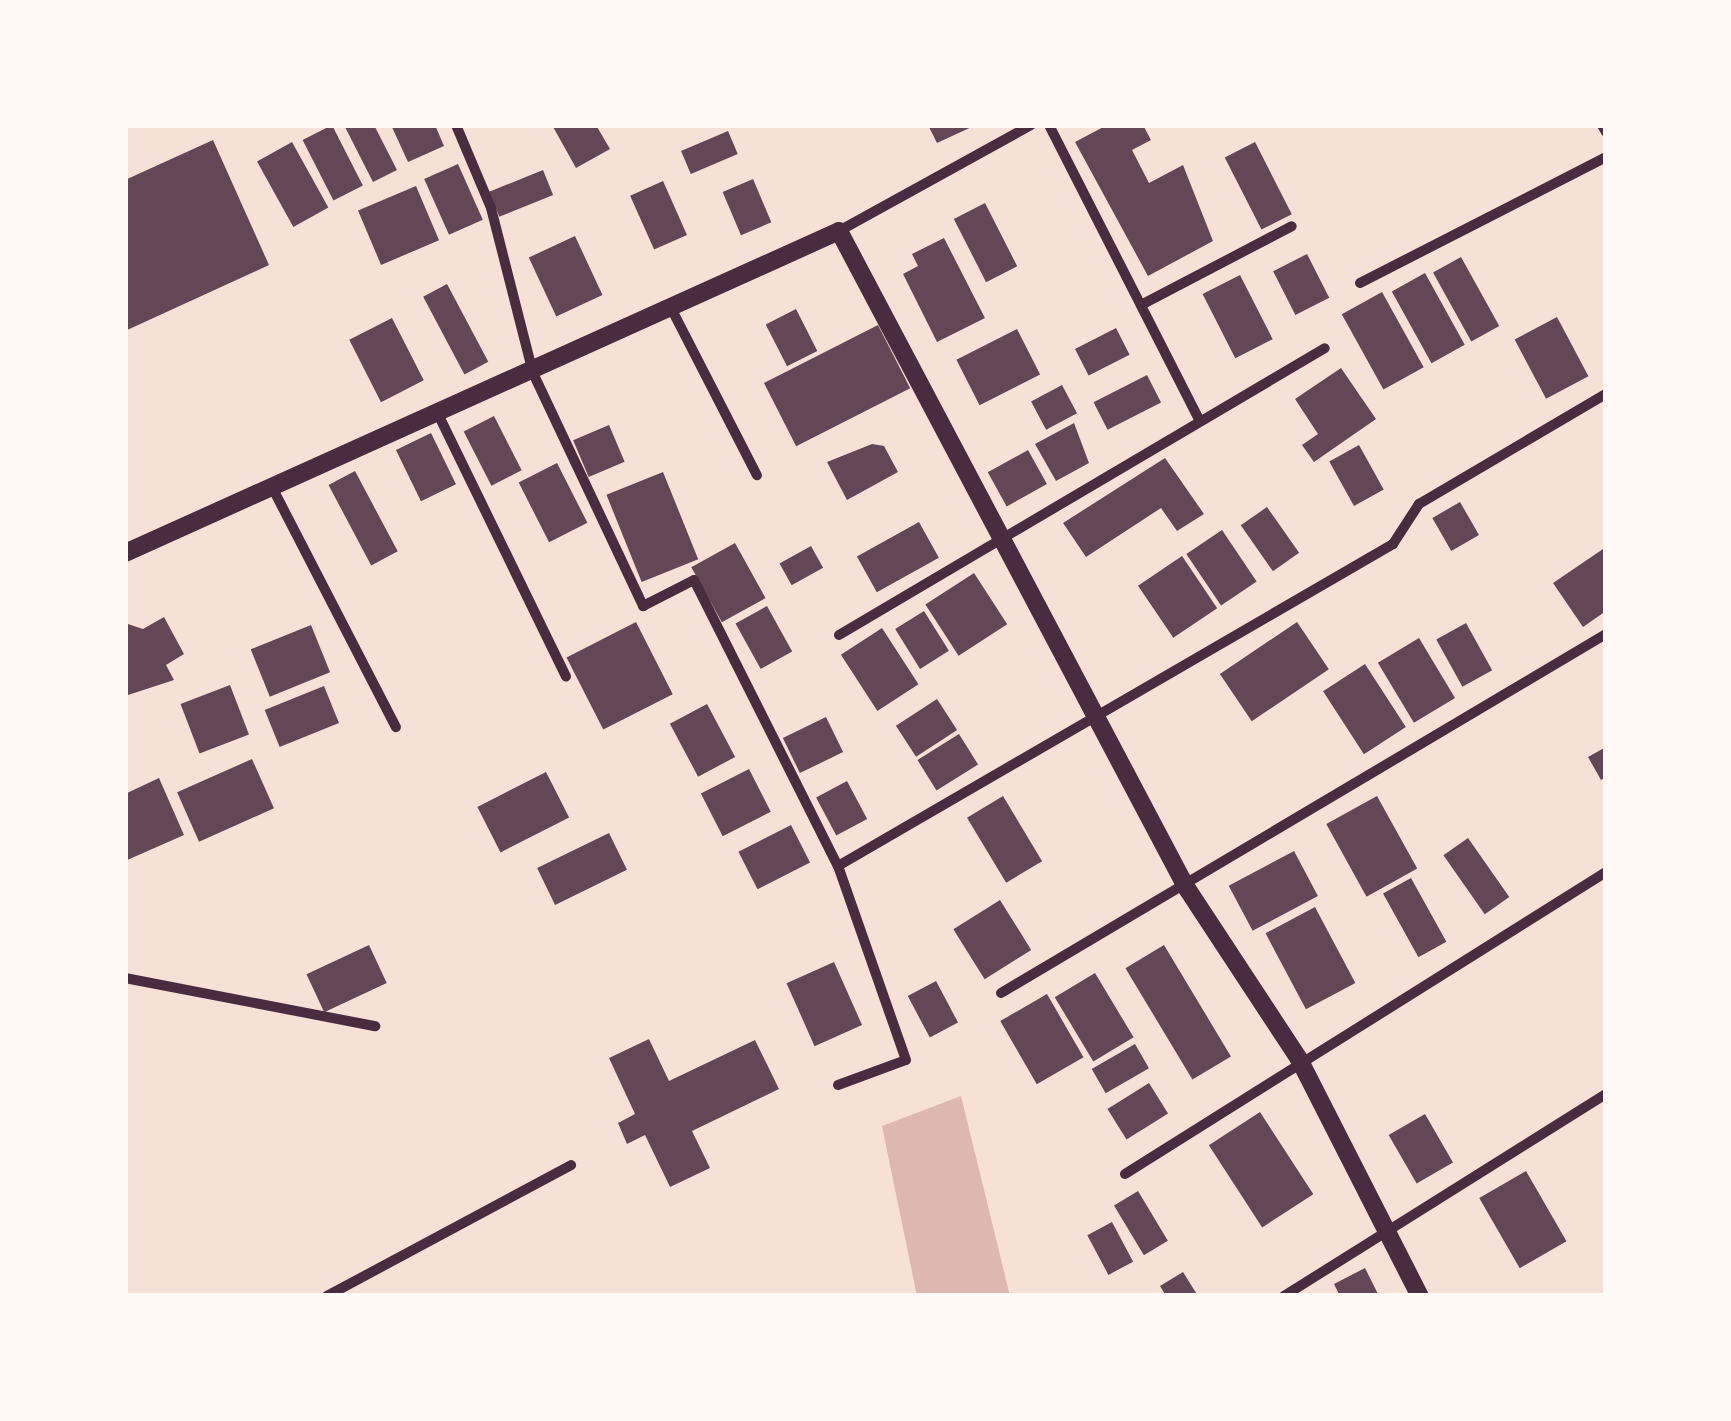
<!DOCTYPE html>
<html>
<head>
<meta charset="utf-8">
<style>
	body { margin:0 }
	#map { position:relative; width:1731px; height:1421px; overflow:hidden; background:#f7e1d7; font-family:"DM Sans",sans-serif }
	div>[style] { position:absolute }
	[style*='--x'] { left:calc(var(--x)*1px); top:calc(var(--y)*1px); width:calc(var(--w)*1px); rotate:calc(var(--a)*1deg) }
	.water>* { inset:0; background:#dcb8b0 }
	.building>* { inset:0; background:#644757; transform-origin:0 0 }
	.minor>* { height:10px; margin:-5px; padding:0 5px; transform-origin:5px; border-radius:5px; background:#4a2c40 }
	.tertiary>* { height:18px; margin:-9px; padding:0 9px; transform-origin:9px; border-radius:9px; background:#4a2c40 }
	span { translate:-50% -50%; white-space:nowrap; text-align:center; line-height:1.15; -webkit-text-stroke:9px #fffaf5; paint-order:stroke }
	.frame { position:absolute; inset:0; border:128px solid #fffaf5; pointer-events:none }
</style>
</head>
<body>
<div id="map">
	<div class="water">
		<i style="clip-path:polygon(961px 1096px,1010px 1296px,917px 1296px,882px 1126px)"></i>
	</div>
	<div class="building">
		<i style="left:332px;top:125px;width:68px;height:33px;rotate:63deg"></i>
		<i style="clip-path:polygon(344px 125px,374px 125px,397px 170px,373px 182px)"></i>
		<i style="clip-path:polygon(391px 125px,435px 125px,444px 146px,408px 162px)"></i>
		<i style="clip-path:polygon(552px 125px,596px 125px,610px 149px,576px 168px)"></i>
		<i style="clip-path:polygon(928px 125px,976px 125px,937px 143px)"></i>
		<i style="clip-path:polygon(1107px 125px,1143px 125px,1151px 140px,1132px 150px,1149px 183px,1183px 165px,1213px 241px,1148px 276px,1075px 142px)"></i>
		<i style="left:728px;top:131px;width:25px;height:51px;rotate:67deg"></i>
		<i style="clip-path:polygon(213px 140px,269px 265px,125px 331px,125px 180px)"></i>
		<i style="left:292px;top:142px;width:75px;height:40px;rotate:61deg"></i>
		<i style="left:1255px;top:142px;width:81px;height:34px;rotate:63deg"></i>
		<i style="left:458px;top:164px;width:61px;height:37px;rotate:66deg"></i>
		<i style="left:543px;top:170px;width:27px;height:58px;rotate:68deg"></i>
		<i style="left:753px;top:179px;width:47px;height:33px;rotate:67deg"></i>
		<i style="left:663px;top:181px;width:59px;height:36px;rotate:66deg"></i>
		<i style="left:416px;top:186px;width:59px;height:63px;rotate:67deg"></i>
		<i style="left:985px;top:203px;width:71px;height:35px;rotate:63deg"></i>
		<i style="left:575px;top:236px;width:65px;height:51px;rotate:65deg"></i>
		<i style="clip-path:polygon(944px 238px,985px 318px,937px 342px,903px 274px,918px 266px,912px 254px)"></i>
		<i style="left:1307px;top:254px;width:49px;height:38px;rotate:63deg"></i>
		<i style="left:1461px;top:257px;width:79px;height:32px;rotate:61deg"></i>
		<i style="left:1425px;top:273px;width:82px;height:38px;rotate:61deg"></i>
		<i style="left:1240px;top:275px;width:72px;height:42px;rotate:63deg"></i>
		<i style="left:447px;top:284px;width:88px;height:27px;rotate:62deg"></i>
		<i style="left:1382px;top:292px;width:86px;height:46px;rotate:61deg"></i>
		<i style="left:796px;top:309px;width:47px;height:34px;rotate:63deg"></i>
		<i style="left:1557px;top:317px;width:67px;height:48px;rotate:62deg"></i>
		<i style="left:392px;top:318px;width:70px;height:48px;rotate:63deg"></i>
		<i style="left:878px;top:325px;width:71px;height:128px;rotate:63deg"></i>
		<i style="left:1116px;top:328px;width:30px;height:46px;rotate:63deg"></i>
		<i style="left:1017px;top:329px;width:51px;height:68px;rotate:63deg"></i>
		<i style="clip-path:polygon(1341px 368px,1376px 419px,1314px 462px,1302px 445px,1318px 434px,1295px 399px)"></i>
		<i style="left:1147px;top:375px;width:31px;height:60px;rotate:63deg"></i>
		<i style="left:1062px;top:385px;width:32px;height:35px;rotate:62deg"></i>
		<i style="left:494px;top:416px;width:61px;height:34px;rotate:63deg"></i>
		<i style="clip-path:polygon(1074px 423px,1089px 463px,1056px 481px,1035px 444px)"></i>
		<i style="left:609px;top:425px;width:40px;height:39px;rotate:67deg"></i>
		<i style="left:431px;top:433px;width:57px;height:39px;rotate:64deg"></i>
		<i style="clip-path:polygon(872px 444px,884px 446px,898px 472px,847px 500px,827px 462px)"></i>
		<i style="left:1359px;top:445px;width:51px;height:34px;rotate:61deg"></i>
		<i style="left:1028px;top:450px;width:39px;height:46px;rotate:61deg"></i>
		<i style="clip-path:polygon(1165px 458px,1204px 514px,1177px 531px,1161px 508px,1086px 557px,1063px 523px)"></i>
		<i style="left:557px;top:463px;width:67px;height:43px;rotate:63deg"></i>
		<i style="left:355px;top:471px;width:91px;height:30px;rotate:62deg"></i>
		<i style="left:663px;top:472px;width:94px;height:61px;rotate:68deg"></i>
		<i style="left:1460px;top:502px;width:38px;height:32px;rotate:60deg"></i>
		<i style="left:1267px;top:507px;width:56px;height:32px;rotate:55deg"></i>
		<i style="left:919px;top:522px;width:41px;height:71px;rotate:61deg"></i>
		<i style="left:1222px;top:530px;width:62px;height:43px;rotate:56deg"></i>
		<i style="left:735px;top:543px;width:63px;height:50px;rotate:61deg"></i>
		<i style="left:811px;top:546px;width:25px;height:36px;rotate:61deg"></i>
		<i style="clip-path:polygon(1606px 547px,1606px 611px,1583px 627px,1553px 583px)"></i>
		<i style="left:1182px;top:556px;width:63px;height:53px;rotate:56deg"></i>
		<i style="left:974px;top:573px;width:61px;height:58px;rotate:57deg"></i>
		<i style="left:767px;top:606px;width:52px;height:36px;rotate:61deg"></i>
		<i style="left:924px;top:611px;width:47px;height:34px;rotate:58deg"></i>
		<i style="clip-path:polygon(164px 617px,184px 654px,166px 665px,174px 680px,125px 696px,125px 623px,143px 629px)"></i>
		<i style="left:636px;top:622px;width:81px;height:78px;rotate:63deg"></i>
		<i style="left:1297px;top:622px;width:57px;height:93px;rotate:56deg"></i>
		<i style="left:1466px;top:623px;width:54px;height:34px;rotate:61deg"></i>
		<i style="left:311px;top:625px;width:51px;height:65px;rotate:68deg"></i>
		<i style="left:882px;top:628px;width:67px;height:49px;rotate:57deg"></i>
		<i style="left:1419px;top:638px;width:70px;height:48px;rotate:59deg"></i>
		<i style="left:1365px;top:664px;width:75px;height:50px;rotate:57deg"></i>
		<i style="left:230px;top:685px;width:53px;height:53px;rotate:69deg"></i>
		<i style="left:324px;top:686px;width:40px;height:64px;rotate:68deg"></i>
		<i style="left:937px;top:699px;width:37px;height:49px;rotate:57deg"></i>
		<i style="left:707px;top:704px;width:60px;height:42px;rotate:62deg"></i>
		<i style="left:826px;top:717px;width:39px;height:48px;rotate:64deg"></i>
		<i style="left:959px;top:734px;width:36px;height:49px;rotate:58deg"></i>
		<i style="clip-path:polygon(1606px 747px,1606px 777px,1601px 780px,1588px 757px)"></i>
		<i style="left:252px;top:759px;width:54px;height:82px;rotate:66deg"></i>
		<i style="left:749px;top:769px;width:48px;height:54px;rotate:63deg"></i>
		<i style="left:546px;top:772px;width:51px;height:77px;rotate:63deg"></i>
		<i style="clip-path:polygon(159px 778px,184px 835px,125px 861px,125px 794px)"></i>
		<i style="left:847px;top:781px;width:43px;height:35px;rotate:62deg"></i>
		<i style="left:1003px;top:796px;width:76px;height:42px;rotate:59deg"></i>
		<i style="left:1377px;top:796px;width:83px;height:58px;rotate:61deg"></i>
		<i style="left:791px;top:825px;width:42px;height:59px;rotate:63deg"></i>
		<i style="left:609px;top:833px;width:41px;height:80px;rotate:64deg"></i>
		<i style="left:1468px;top:838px;width:72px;height:30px;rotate:55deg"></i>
		<i style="left:1294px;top:851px;width:51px;height:74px;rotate:62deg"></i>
		<i style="left:1411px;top:878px;width:73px;height:32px;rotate:61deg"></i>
		<i style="left:1000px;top:900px;width:59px;height:55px;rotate:58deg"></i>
		<i style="left:1315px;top:907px;width:86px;height:56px;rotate:62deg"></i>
		<i style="left:369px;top:945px;width:42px;height:69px;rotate:65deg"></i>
		<i style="left:1164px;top:945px;width:130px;height:45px;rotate:59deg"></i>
		<i style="left:834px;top:962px;width:69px;height:52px;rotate:66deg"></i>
		<i style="left:1095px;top:973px;width:75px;height:47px;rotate:59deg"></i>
		<i style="left:936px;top:981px;width:47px;height:32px;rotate:62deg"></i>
		<i style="left:1047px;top:994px;width:73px;height:54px;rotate:60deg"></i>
		<i style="clip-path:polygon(649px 1039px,669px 1081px,755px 1040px,779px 1089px,692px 1131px,710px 1168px,670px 1187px,645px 1135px,627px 1144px,618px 1123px,635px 1114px,609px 1058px)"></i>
		<i style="left:1135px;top:1044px;width:28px;height:50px;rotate:60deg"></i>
		<i style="left:1149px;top:1083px;width:36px;height:49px;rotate:58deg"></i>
		<i style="left:1260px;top:1112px;width:98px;height:61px;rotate:57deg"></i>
		<i style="left:1425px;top:1114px;width:56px;height:42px;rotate:60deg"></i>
		<i style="left:1526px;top:1171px;width:81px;height:54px;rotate:60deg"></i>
		<i style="left:1138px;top:1191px;width:58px;height:28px;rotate:59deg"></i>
		<i style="left:1112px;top:1222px;width:45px;height:28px;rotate:62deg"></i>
		<i style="clip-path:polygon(1365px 1268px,1379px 1296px,1340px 1296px,1334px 1284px)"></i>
		<i style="clip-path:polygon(1183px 1272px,1198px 1296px,1166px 1296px,1160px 1286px)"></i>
	</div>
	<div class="minor">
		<i style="--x:456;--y:125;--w:90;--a:67.1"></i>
		<i style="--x:491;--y:208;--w:170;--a:75.7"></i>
		<i style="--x:533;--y:373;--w:258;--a:64.7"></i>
		<i style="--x:643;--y:606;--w:57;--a:-27"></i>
		<i style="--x:694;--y:580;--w:320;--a:63.3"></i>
		<i style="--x:1049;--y:125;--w:330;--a:63"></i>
		<i style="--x:1602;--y:125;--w:8;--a:60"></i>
		<i style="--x:839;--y:231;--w:219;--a:-28.9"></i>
		<i style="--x:1360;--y:283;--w:276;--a:-27.1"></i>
		<i style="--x:1141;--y:305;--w:170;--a:-27.6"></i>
		<i style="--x:671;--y:308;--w:188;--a:62.8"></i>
		<i style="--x:438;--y:414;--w:292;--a:64"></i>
		<i style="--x:273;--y:489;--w:268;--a:62.7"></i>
		<i style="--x:839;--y:635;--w:564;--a:-30.56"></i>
		<i style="--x:125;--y:978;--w:255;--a:10.9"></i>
		<i style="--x:1001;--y:993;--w:703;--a:-30.68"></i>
		<i style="--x:838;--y:1085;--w:72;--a:-20.2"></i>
		<i style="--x:906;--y:1060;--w:206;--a:-109.3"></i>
		<i style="--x:838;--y:866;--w:642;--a:-30.12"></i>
		<i style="--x:1393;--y:544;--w:48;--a:-57"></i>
		<i style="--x:1419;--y:504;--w:217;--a:-30.5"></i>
		<i style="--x:1125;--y:1174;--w:568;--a:-32.12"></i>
		<i style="--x:327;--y:1296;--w:277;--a:-28.2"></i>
		<i style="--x:1284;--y:1296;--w:380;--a:-32.1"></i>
	</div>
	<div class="tertiary">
		<i style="--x:125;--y:553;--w:783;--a:-24.27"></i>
		<i style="--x:839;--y:231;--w:742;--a:62.12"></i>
		<i style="--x:1186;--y:887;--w:206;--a:56.7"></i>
		<i style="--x:1299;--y:1059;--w:266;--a:63"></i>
	</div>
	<div class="frame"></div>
</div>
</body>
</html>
